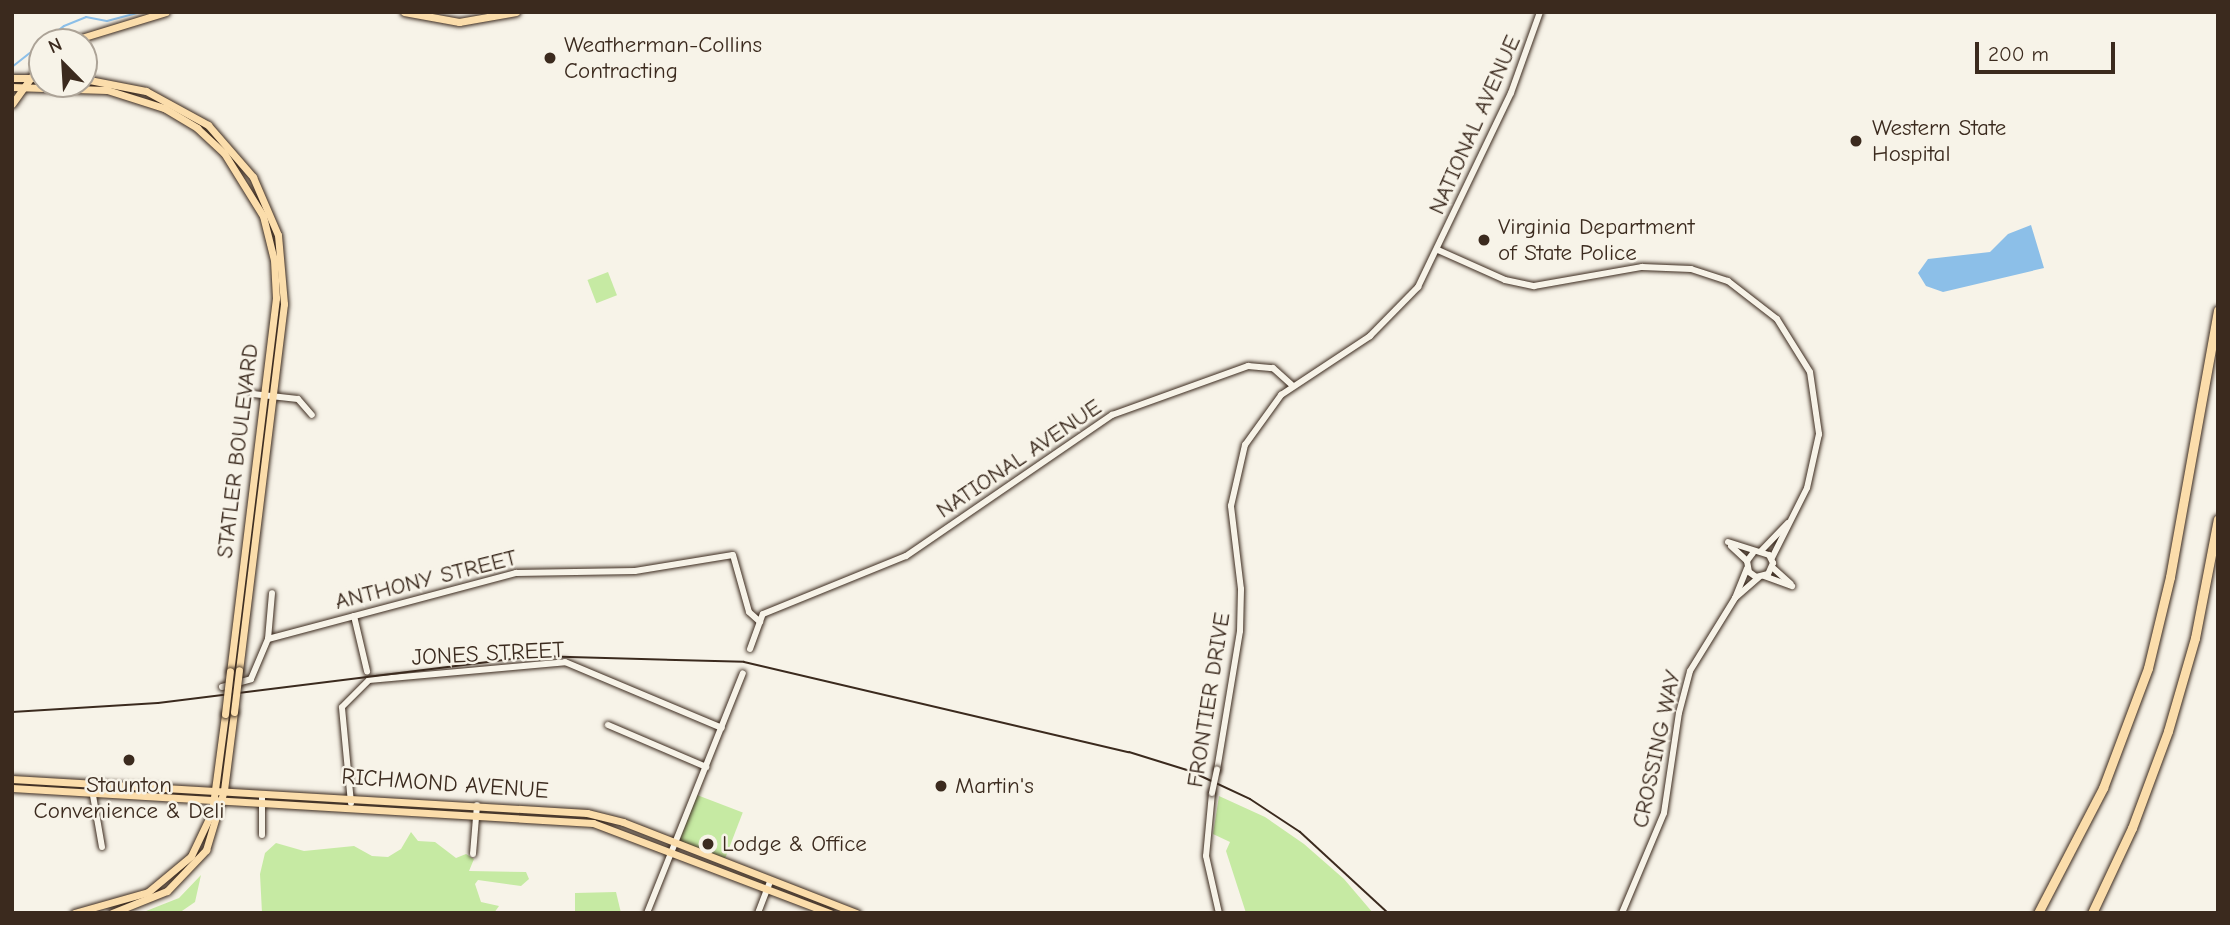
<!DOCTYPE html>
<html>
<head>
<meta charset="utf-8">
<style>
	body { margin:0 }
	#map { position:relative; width:2230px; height:925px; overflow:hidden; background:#f7f3e8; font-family:"Comic Neue",sans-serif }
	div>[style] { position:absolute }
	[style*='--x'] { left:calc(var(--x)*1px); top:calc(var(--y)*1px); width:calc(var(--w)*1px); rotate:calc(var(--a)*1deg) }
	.green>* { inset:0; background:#c6eaa3; transform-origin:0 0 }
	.water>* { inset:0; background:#8cbfe8 }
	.stream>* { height:2px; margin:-1px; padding:0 1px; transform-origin:1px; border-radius:1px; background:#8cbfe8 }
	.roads { filter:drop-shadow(0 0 2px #3b2a1e) drop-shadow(0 0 2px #3b2a1e) }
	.minor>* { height:6px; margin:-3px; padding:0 3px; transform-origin:3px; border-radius:3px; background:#f7f3e8 }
	.major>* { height:7px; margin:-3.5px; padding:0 3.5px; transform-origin:3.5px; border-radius:3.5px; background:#fbddab }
	.highway>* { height:9px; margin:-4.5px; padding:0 4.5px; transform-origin:4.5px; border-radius:4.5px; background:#fbddab }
	.rail>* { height:2px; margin:-1px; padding:0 1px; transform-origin:1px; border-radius:1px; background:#3b2a1e }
	.bridges { filter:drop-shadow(0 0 2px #3b2a1e) drop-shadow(0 0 2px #3b2a1e) }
	.minor-bridge>* { height:6px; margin:-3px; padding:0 3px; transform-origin:3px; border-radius:3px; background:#f7f3e8 }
	.major-bridge>* { height:7px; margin:-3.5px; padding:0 3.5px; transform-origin:3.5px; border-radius:3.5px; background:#fbddab }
	.dots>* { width:19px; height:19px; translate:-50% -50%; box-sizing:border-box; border:4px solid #f7f3e8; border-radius:50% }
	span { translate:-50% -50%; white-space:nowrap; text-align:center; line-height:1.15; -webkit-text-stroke:5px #f7f3e8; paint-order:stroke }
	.poi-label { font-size:23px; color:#3b2a1e }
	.left { translate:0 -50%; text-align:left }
	.street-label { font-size:23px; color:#3b2a1e }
	.frame { position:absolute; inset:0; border:14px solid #3b2a1e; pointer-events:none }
	.north { position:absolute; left:28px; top:28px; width:70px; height:70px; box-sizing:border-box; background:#f7f3e8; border:2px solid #aca397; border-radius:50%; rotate:336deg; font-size:19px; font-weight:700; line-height:28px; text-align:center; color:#3b2a1e }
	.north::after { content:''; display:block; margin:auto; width:24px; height:32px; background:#3b2a1e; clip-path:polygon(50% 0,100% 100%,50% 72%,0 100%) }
	.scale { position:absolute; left:1975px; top:42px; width:140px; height:32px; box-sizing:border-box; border:4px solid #3b2a1e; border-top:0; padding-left:9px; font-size:21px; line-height:24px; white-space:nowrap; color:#3b2a1e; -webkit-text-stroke:5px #f7f3e8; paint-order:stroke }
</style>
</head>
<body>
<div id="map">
	<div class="green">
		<i style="left:608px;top:272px;width:25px;height:22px;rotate:69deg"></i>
		<i style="left:697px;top:795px;width:49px;height:49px;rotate:21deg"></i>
		<i style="clip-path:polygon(1219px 796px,1265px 817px,1304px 844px,1344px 879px,1373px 913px,1246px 913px,1226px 851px,1230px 842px,1213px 834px)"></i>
		<i style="clip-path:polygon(411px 832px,418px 841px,435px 842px,456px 858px,466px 854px,474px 859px,469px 871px,526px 872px,529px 879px,521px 886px,478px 880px,475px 884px,481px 902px,499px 906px,494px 913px,262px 913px,260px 874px,265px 853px,276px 843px,304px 851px,354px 846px,372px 856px,388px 857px,401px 849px)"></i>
		<i style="clip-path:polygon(201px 875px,195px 902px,179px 913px,141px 913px,179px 898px)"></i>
		<i style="clip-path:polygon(616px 892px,621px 913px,575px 913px,575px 893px)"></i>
	</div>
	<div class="water">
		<i style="clip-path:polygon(2031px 225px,2044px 268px,1943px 292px,1926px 286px,1918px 273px,1928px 259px,1990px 252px,2008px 234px)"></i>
	</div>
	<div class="stream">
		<i style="--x:12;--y:67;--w:66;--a:-38.3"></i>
		<i style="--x:64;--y:26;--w:24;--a:-22"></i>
		<i style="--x:86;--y:17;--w:21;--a:11"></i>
		<i style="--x:107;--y:21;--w:34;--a:-15"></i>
	</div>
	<div class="roads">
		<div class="minor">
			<i style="--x:1438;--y:250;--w:73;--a:24.1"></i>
			<i style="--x:1505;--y:280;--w:30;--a:12"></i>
			<i style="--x:1534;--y:286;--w:110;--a:-10"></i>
			<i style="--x:1642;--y:267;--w:49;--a:2.3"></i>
			<i style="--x:1691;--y:269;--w:39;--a:18"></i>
			<i style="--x:1728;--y:281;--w:62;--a:37.8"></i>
			<i style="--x:1777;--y:319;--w:62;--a:58.1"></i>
			<i style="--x:1810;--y:372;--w:63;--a:81.7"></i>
			<i style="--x:1819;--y:434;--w:55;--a:102.5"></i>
			<i style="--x:1807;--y:488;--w:78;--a:116.6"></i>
			<i style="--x:253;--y:394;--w:45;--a:6.3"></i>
			<i style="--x:298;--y:399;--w:21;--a:49"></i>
			<i style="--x:1728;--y:542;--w:43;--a:17.6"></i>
			<i style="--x:1769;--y:555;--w:9;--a:63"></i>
			<i style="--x:1773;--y:563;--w:12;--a:114"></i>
			<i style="--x:1768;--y:574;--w:12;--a:166"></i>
			<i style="--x:1756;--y:577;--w:9;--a:-144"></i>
			<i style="--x:1749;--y:572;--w:11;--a:-100"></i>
			<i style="--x:1747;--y:561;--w:10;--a:-53"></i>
			<i style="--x:1731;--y:546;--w:22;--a:43"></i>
			<i style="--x:1761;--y:551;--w:39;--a:-46"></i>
			<i style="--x:1772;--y:567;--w:25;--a:42"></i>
			<i style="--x:1764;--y:576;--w:30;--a:20"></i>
			<i style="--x:1735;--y:598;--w:32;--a:-41"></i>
			<i style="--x:354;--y:616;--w:57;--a:76.7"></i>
			<i style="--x:268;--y:639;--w:46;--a:-85"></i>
			<i style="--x:750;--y:649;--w:37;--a:-70"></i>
			<i style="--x:763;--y:614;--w:154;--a:-22.1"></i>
			<i style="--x:906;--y:556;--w:250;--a:-34.4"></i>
			<i style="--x:1112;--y:415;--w:145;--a:-19.8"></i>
			<i style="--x:1248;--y:366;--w:25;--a:5"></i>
			<i style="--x:1273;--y:368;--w:25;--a:42"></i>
			<i style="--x:222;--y:687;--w:30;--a:-15"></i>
			<i style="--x:251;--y:679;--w:43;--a:-67"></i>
			<i style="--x:268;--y:639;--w:257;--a:-14.9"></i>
			<i style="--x:516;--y:573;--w:119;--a:-1"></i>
			<i style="--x:635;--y:571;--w:99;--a:-9.3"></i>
			<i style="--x:733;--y:555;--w:59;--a:74.3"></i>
			<i style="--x:749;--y:612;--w:15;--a:42"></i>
			<i style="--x:608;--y:725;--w:107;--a:23.2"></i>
			<i style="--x:1217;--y:770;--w:141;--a:-80.6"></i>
			<i style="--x:1240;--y:631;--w:42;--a:-88.6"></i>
			<i style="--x:1241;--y:589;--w:84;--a:-96.9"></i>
			<i style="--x:1231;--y:506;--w:63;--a:-77.1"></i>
			<i style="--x:1245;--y:445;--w:62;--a:-54.2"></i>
			<i style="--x:1281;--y:395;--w:107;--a:-33.5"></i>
			<i style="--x:1370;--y:336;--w:69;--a:-45.6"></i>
			<i style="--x:1418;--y:287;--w:215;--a:-64.4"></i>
			<i style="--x:1511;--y:93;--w:86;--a:-70.3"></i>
			<i style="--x:91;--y:784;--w:64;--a:80.1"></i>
			<i style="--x:1212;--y:793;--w:63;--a:95.4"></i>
			<i style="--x:1206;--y:856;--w:58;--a:77.2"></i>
			<i style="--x:262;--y:798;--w:37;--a:90"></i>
			<i style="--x:351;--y:803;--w:96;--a:-95.4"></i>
			<i style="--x:342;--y:707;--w:38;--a:-45"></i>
			<i style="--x:369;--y:680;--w:197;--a:-5.2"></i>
			<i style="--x:565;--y:662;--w:170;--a:22.8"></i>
			<i style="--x:473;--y:854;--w:49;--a:-85.3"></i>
			<i style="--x:647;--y:913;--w:258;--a:-68.2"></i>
			<i style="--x:758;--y:913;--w:33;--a:-69"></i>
			<i style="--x:1622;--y:913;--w:108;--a:-67.2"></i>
			<i style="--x:1664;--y:813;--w:101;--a:-81.5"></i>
			<i style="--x:1679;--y:713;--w:43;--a:-75.3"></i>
			<i style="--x:1690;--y:671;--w:86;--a:-58.3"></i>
			<i style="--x:1735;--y:598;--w:32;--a:-68"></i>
		</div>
		<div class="major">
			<i style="--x:404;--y:12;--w:56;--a:10.3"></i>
			<i style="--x:459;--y:22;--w:58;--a:-10"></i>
			<i style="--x:68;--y:42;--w:102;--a:-17"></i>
			<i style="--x:12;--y:78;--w:30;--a:0"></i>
			<i style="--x:84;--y:79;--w:63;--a:11"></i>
			<i style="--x:146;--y:91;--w:71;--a:28.7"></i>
			<i style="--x:208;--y:125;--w:69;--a:49.1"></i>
			<i style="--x:253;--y:177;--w:63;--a:66.7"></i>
			<i style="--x:278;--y:235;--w:69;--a:85"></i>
			<i style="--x:284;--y:304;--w:369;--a:97"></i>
			<i style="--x:12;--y:87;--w:95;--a:1.8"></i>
			<i style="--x:107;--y:90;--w:60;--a:17.5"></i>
			<i style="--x:164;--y:108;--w:39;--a:31"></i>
			<i style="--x:197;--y:128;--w:37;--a:43"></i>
			<i style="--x:224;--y:153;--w:74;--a:58.2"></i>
			<i style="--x:263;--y:216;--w:45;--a:76"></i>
			<i style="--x:274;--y:260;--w:38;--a:87"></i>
			<i style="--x:276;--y:298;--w:376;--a:97"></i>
			<i style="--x:12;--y:104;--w:52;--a:-54.5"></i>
			<i style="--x:12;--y:779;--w:576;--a:3.38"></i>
			<i style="--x:587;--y:813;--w:37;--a:14"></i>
			<i style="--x:623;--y:822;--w:251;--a:21.3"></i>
			<i style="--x:12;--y:788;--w:582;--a:3.45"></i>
			<i style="--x:593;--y:823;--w:254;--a:20.8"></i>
			<i style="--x:74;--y:913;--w:77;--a:-15.8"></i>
			<i style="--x:148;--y:892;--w:56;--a:-39.9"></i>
			<i style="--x:191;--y:856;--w:49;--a:-64.5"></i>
			<i style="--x:212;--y:812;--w:99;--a:-82.4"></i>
			<i style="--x:112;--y:913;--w:59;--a:-21.8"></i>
			<i style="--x:167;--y:891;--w:57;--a:-46.4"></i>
			<i style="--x:206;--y:850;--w:63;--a:-73.3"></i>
			<i style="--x:224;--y:790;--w:79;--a:-82.7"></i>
		</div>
		<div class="highway">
			<i style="--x:2038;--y:913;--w:141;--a:-62.5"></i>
			<i style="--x:2103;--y:788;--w:128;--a:-69.4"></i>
			<i style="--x:2148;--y:668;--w:94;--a:-76.4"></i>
			<i style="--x:2170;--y:577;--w:271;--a:-79.8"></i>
			<i style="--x:2092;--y:913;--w:94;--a:-64.8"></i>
			<i style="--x:2132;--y:828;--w:103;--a:-69.6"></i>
			<i style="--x:2168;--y:731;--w:97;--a:-73.8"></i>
			<i style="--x:2195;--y:638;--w:121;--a:-79.1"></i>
		</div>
	</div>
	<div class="rail">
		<i style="--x:12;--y:712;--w:146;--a:-3.5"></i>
		<i style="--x:158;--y:703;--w:379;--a:-7.1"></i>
		<i style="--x:534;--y:656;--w:210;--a:1.6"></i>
		<i style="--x:744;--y:662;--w:395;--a:13.2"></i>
		<i style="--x:1129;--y:752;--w:64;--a:17.3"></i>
		<i style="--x:1190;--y:771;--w:66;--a:25"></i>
		<i style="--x:1250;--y:799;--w:60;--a:33.4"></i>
		<i style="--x:1300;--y:832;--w:120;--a:42.6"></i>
	</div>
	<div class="bridges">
		<div class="minor-bridge">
			<i style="--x:1212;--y:793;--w:24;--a:-78"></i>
		</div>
		<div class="major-bridge">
			<i style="--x:234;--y:712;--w:42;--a:-83.2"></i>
			<i style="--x:225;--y:714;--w:43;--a:-83.4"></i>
		</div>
	</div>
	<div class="dots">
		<i style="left:550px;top:58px;background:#3b2a1e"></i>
		<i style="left:1856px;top:141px;background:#3b2a1e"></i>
		<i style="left:1484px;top:240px;background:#3b2a1e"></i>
		<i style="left:129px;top:760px;background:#3b2a1e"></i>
		<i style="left:941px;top:786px;background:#3b2a1e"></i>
		<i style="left:708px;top:844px;background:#3b2a1e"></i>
	</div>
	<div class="poi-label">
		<span class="left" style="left:564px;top:58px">Weatherman-Collins<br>Contracting</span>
		<span class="left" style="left:1872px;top:141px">Western State<br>Hospital</span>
		<span class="left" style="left:1498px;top:240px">Virginia Department<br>of State Police</span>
		<span style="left:129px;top:798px">Staunton<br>Convenience &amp; Deli</span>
		<span class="left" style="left:955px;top:786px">Martin's</span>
		<span class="left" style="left:722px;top:844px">Lodge &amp; Office</span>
	</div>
	<div class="street-label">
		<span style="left:1475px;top:125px;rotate:-66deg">NATIONAL AVENUE</span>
		<span style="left:238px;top:451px;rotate:-83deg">STATLER BOULEVARD</span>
		<span style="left:1019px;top:459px;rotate:-34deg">NATIONAL AVENUE</span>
		<span style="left:426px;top:580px;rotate:-14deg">ANTHONY STREET</span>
		<span style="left:488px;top:654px;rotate:-3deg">JONES STREET</span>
		<span style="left:1209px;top:700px;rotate:-81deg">FRONTIER DRIVE</span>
		<span style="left:1657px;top:749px;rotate:-78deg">CROSSING WAY</span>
		<span style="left:445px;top:784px;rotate:4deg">RICHMOND AVENUE</span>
	</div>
	<div class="frame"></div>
	<div class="north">N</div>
	<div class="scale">200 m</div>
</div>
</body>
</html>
